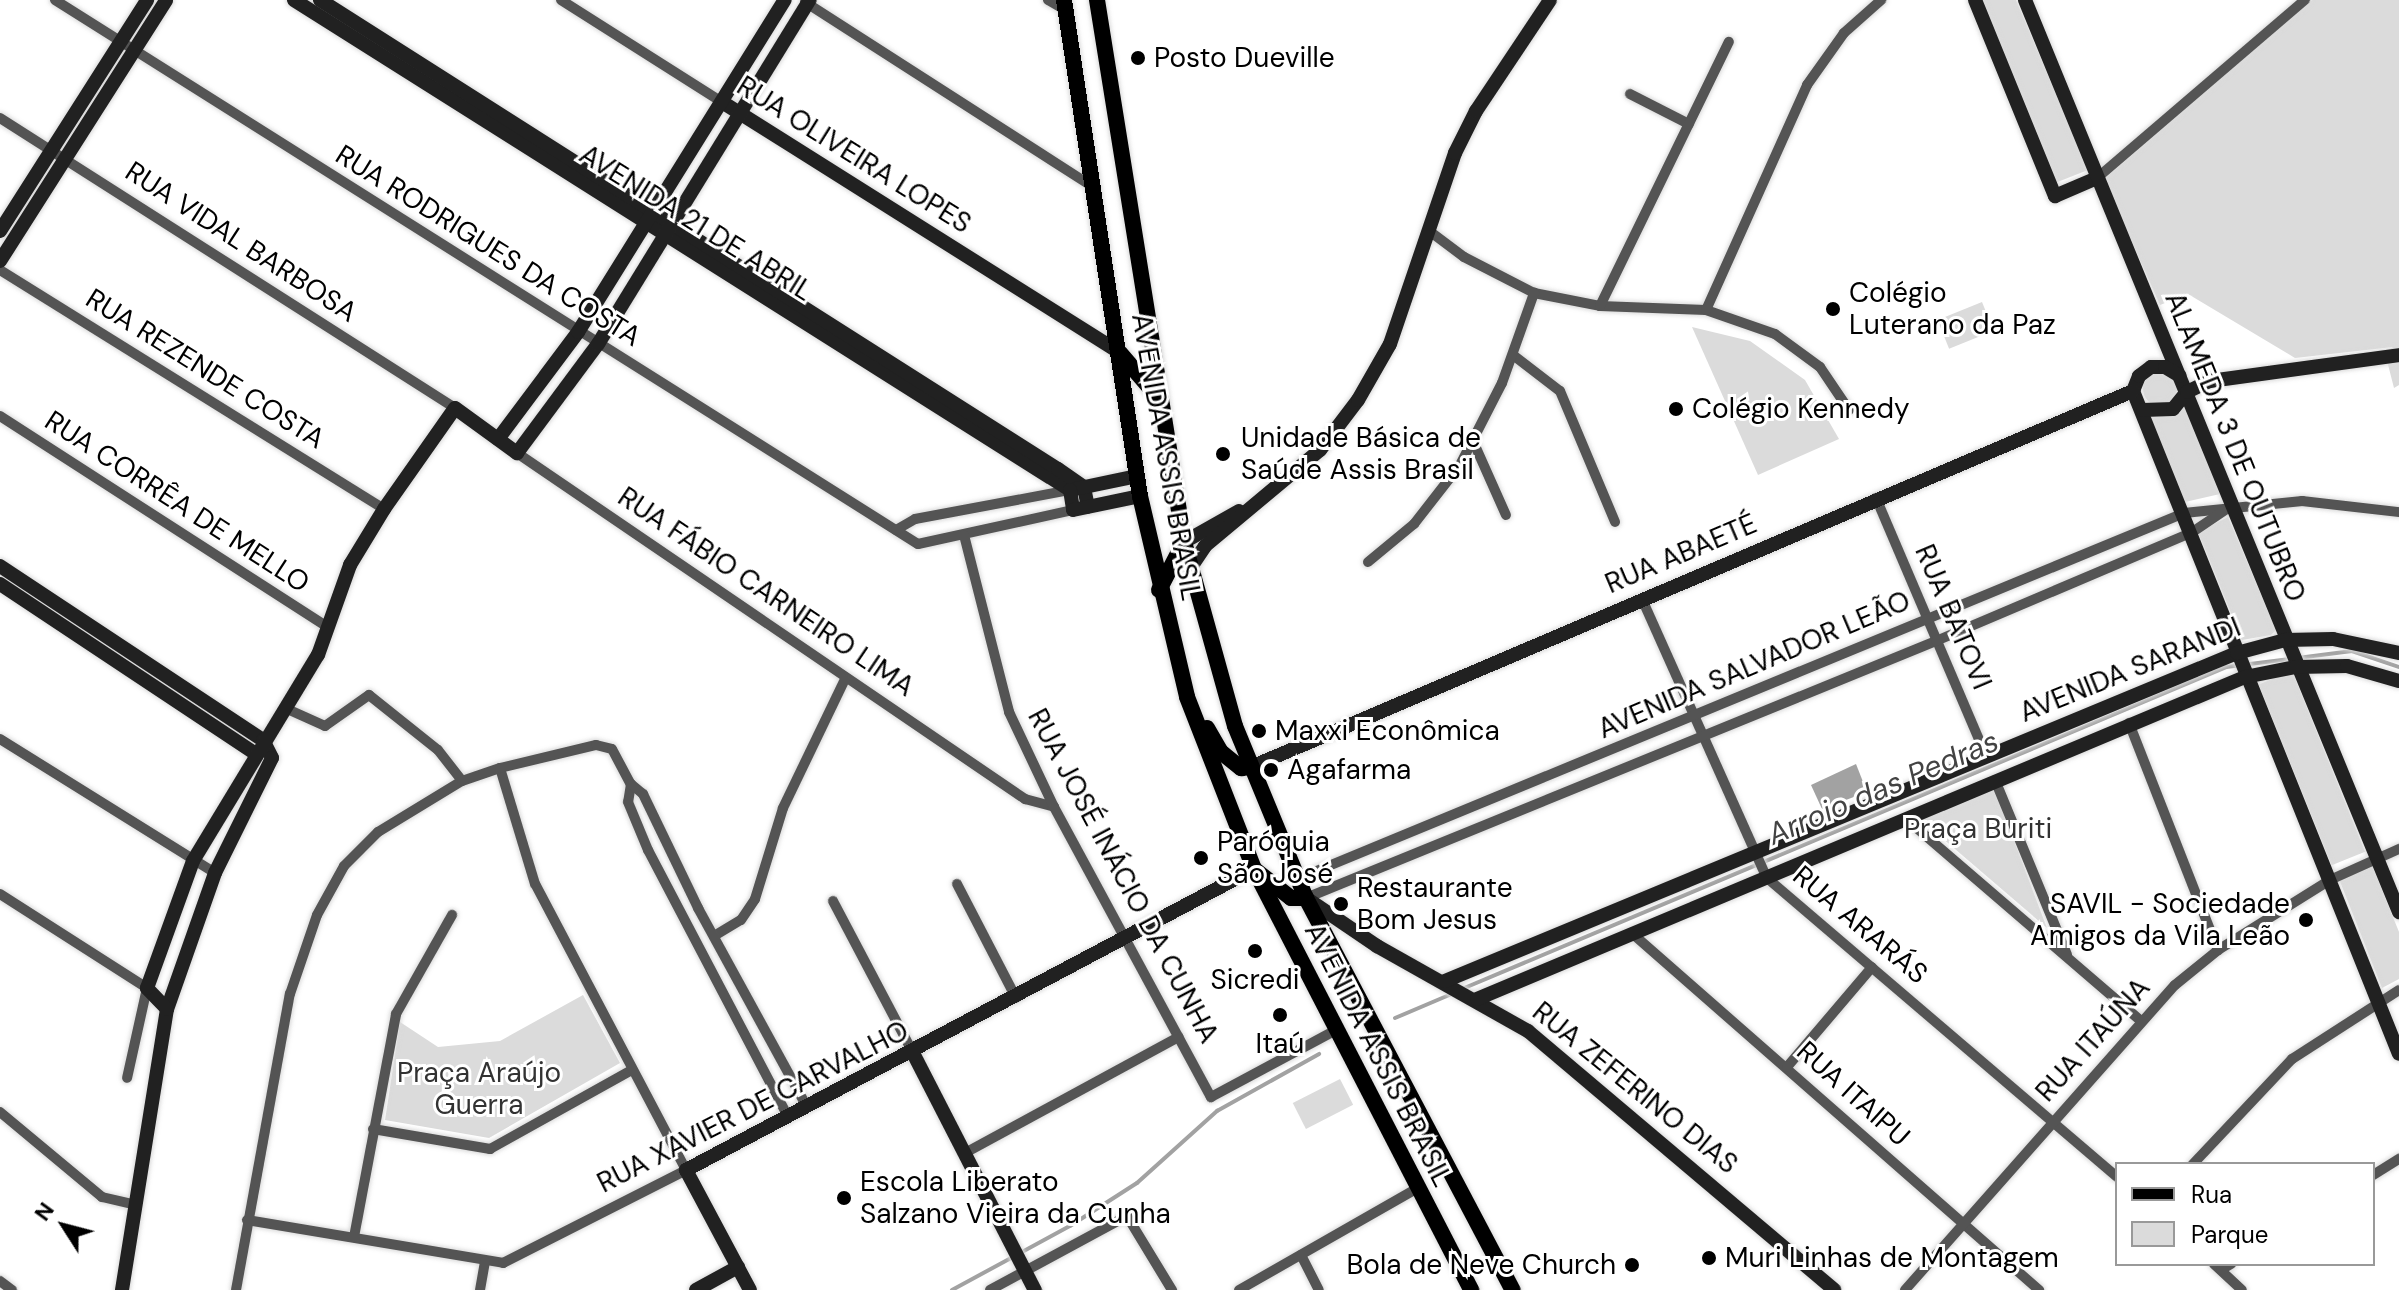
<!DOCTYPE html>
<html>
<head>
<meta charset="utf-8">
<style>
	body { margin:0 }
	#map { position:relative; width:2399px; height:1290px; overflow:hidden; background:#fff; font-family:"DM Sans",sans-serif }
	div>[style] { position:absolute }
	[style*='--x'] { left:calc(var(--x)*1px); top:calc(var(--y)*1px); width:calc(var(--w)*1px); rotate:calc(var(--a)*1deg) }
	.green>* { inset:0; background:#dbdbdb; transform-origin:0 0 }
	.round { border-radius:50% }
	.water>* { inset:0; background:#a2a2a2 }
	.stream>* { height:4px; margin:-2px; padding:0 2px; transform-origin:2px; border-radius:2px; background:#a2a2a2 }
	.roads { filter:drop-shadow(0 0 2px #dbdbdb) drop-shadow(0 0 2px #dbdbdb) }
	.street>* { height:10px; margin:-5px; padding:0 5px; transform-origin:5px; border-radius:5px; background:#545454 }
	.secondary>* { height:14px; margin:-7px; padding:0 7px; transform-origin:7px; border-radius:7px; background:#212121 }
	.primary>* { height:16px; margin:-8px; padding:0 8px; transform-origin:8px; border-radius:8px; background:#000 }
	.dots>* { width:22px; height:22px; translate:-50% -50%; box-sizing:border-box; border:4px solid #fff; border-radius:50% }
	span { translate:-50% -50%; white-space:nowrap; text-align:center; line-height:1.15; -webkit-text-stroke:6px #fff; paint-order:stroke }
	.poi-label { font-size:28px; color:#000 }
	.left { translate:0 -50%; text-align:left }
	.right { translate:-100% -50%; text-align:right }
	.street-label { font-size:28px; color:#000 }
	.park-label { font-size:28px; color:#323232 }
	.water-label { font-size:30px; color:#434343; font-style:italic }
	.legend { position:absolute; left:2115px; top:1162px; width:260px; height:104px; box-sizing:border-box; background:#fff; border:2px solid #999; margin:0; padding:10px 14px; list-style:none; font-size:24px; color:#000 }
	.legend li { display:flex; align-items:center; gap:16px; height:40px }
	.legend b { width:40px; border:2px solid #999 }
	.north { position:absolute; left:24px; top:1186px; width:80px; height:80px; -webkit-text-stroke:6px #fff; paint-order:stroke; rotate:306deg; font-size:22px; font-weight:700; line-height:32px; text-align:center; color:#000 }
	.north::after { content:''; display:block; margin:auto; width:28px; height:36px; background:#000; clip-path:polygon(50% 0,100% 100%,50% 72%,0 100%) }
</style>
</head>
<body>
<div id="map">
	<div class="green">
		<i style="clip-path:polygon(1981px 0,2016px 0,2088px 170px,2055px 183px)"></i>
		<i style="clip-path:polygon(2312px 0,2399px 0,2399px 385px,2394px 388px,2385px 353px,2393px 347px,2295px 358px,2188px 294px,2160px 305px,2104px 179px)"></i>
		<i style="left:1982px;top:302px;width:31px;height:48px;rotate:68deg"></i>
		<i style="clip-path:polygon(1692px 327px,1750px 341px,1805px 380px,1839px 439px,1758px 475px)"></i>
		<i class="round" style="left:2143px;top:372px;width:34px;height:34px"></i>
		<i style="clip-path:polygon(2186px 403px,2220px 494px,2185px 502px,2151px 418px,2176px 413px)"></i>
		<i style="clip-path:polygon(2228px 517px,2276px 630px,2271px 635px,2242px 640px,2198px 532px)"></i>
		<i style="left:2292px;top:671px;width:195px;height:36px;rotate:68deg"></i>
		<i style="clip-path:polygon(1994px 788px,2047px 928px,1920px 819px)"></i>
		<i style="clip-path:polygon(2371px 863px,2399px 932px,2399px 979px,2382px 988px,2339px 879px)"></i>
		<i style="clip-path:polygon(583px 995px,620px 1063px,489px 1138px,385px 1120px,400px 1022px,438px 1047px,500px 1041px)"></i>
		<i style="left:1340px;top:1079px;width:29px;height:53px;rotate:63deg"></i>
	</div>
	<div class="water">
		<i style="clip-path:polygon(1856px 764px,1867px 792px,1822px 809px,1811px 785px)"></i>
	</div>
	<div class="stream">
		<i style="--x:1462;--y:989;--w:829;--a:-22.85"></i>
		<i style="--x:2226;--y:667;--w:127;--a:-7.2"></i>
		<i style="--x:2352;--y:651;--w:50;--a:18.8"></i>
		<i style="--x:1395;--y:1018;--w:64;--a:-23"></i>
		<i style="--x:952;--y:1290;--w:134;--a:-28.5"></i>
		<i style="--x:1070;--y:1226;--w:80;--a:-32.7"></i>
		<i style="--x:1137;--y:1183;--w:108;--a:-42"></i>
		<i style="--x:1217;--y:1111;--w:117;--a:-29.2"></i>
	</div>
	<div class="roads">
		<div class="street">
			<i style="--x:55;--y:0;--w:1020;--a:32.23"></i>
			<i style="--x:918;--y:544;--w:159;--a:-12.4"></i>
			<i style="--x:561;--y:0;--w:191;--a:32.4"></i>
			<i style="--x:1048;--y:0;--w:20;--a:30"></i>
			<i style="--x:805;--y:2;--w:345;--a:32.7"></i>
			<i style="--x:1630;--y:94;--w:66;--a:27"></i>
			<i style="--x:0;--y:118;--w:540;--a:32.51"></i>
			<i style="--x:2097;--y:178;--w:274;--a:-40.6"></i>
			<i style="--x:1428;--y:230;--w:45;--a:36.9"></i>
			<i style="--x:1464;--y:257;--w:79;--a:27.2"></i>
			<i style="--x:1534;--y:293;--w:67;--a:11.1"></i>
			<i style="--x:1600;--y:306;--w:106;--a:2.2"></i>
			<i style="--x:1706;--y:310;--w:73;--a:19.2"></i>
			<i style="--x:1775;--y:334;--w:56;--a:36.3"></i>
			<i style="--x:1820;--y:367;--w:52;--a:56"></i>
			<i style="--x:0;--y:270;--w:452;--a:31.9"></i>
			<i style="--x:1600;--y:306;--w:294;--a:-64"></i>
			<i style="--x:1706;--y:310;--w:247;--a:-65.8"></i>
			<i style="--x:1807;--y:85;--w:64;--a:-54.6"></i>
			<i style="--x:1844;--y:33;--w:50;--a:-41.7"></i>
			<i style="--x:1513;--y:355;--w:59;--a:37.5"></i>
			<i style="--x:1560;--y:391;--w:142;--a:67.2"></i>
			<i style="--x:0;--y:416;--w:391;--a:32.8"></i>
			<i style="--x:1473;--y:441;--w:81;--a:66"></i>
			<i style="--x:517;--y:453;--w:615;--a:34.26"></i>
			<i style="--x:1025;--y:799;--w:30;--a:15"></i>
			<i style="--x:1876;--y:498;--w:280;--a:66.9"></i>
			<i style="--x:896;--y:530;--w:22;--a:-30"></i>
			<i style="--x:915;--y:519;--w:158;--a:-10.6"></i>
			<i style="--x:964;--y:535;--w:183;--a:75.7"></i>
			<i style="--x:1009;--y:712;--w:105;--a:64.7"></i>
			<i style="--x:1054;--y:807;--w:330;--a:61.6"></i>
			<i style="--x:1211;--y:1097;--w:140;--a:-28.2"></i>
			<i style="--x:1368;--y:562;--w:60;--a:-39.6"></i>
			<i style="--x:1414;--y:524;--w:75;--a:-52.1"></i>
			<i style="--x:1460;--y:465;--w:92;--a:-62.9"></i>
			<i style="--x:1502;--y:383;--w:96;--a:-70.4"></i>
			<i style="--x:1642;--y:599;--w:306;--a:65.9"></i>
			<i style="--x:1767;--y:878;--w:460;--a:40.5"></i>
			<i style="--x:285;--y:708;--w:44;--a:24.2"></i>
			<i style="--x:325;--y:726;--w:54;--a:-35.2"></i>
			<i style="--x:369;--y:695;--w:88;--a:38.6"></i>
			<i style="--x:438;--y:750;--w:39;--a:52"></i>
			<i style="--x:2129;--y:723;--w:244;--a:68.6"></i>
			<i style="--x:0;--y:739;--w:253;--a:31.9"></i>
			<i style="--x:1995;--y:780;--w:189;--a:67.6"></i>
			<i style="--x:631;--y:784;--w:18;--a:99"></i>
			<i style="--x:628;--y:802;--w:52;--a:67.4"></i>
			<i style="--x:648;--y:850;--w:301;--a:62.3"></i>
			<i style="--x:1905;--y:818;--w:310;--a:40.7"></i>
			<i style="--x:1297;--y:879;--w:960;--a:-22.42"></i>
			<i style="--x:2184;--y:513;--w:119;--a:-5.8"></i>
			<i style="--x:2302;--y:501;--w:98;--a:6.5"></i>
			<i style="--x:957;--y:884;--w:128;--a:62.6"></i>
			<i style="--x:0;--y:894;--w:174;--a:32.6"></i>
			<i style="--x:147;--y:988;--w:92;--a:102.5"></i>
			<i style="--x:1306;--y:898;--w:680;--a:-22.19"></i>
			<i style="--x:1936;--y:641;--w:277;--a:-23"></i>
			<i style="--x:2191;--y:533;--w:45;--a:-34"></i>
			<i style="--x:833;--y:901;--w:172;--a:62.2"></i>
			<i style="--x:1634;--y:935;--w:539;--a:41.24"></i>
			<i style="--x:714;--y:936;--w:31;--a:-31"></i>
			<i style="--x:741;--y:920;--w:25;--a:-56"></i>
			<i style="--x:755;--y:899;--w:95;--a:-72.9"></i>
			<i style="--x:783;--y:808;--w:143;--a:-64.3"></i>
			<i style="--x:1787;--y:1067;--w:131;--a:-49.6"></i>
			<i style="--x:0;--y:1112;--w:133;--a:39.8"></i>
			<i style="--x:102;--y:1197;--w:36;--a:13"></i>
			<i style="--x:373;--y:1129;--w:119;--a:9.7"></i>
			<i style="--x:490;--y:1149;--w:162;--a:-29.1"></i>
			<i style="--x:965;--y:1153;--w:243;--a:-28.5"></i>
			<i style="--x:2193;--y:1164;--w:144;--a:-46.7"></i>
			<i style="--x:2292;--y:1059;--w:127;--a:-32.8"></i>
			<i style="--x:2373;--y:1175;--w:31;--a:-32"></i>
			<i style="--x:247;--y:1220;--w:260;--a:9.5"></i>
			<i style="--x:503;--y:1263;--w:205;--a:-26.9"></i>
			<i style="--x:686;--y:1170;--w:323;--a:-117.8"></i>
			<i style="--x:535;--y:884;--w:121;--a:-106.8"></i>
			<i style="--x:354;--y:1237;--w:227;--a:-79.3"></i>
			<i style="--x:396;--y:1014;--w:114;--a:-60.5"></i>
			<i style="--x:1301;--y:1255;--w:39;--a:63"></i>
			<i style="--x:2214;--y:1264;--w:38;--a:43"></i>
			<i style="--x:2221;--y:1270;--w:12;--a:-31"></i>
			<i style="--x:0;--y:1281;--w:15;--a:37"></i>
			<i style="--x:236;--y:1290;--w:301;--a:-79.7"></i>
			<i style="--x:290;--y:994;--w:83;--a:-71.1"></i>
			<i style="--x:317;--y:915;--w:56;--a:-61.1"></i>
			<i style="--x:344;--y:866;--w:48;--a:-45"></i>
			<i style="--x:378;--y:832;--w:98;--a:-31.3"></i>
			<i style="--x:462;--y:781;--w:40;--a:-18.9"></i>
			<i style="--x:500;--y:768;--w:99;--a:-13.5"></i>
			<i style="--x:596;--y:745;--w:16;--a:14"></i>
			<i style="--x:612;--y:749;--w:40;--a:62"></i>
			<i style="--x:631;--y:784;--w:16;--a:40"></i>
			<i style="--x:643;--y:794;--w:127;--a:64.2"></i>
			<i style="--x:698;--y:908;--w:227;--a:61.3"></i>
			<i style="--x:480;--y:1290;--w:29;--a:-80"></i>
			<i style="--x:990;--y:1290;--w:156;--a:-28.4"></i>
			<i style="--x:1127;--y:1216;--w:87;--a:58.7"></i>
			<i style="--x:1239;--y:1290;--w:204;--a:-29.7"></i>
			<i style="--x:1905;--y:1290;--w:407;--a:-48.5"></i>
			<i style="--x:2175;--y:985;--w:55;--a:-39.1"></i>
			<i style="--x:2218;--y:950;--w:132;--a:-32"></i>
			<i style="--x:2330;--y:880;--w:76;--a:-24.2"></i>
		</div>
		<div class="secondary">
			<i style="--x:294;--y:0;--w:918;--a:32.27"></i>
			<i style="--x:320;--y:0;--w:874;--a:32.44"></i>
			<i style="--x:1058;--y:469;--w:32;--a:35"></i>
			<i style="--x:1084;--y:487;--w:20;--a:79"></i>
			<i style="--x:1975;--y:0;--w:212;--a:67.8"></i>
			<i style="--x:2055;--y:196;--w:46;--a:-23.2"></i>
			<i style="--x:2025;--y:0;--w:986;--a:67.7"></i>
			<i style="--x:722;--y:102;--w:471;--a:32.2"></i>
			<i style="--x:0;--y:231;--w:274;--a:-57.5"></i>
			<i style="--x:0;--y:261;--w:309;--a:-57.5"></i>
			<i style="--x:2133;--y:391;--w:714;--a:68.14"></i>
			<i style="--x:2133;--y:391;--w:16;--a:-68"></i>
			<i style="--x:2139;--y:376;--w:15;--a:-37"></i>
			<i style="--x:2151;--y:367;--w:14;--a:0"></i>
			<i style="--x:2165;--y:367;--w:17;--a:31"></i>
			<i style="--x:2143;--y:410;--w:30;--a:-2"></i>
			<i style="--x:2173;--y:409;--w:22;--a:-51"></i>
			<i style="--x:2187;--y:392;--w:25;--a:-26"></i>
			<i style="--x:2210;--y:381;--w:191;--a:-7.8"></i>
			<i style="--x:498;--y:439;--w:134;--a:-53.2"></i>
			<i style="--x:578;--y:332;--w:391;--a:-58.1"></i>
			<i style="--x:1075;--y:489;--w:63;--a:-11.8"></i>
			<i style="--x:1070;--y:490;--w:20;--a:81"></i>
			<i style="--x:1073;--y:510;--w:68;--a:-11.8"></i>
			<i style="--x:1184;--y:542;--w:63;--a:-29.4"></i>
			<i style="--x:0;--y:566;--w:315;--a:33.5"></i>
			<i style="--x:263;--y:740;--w:20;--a:63"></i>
			<i style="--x:272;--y:758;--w:128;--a:116.4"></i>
			<i style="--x:215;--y:873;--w:144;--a:109.4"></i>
			<i style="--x:167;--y:1009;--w:285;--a:99.1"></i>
			<i style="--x:1191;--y:567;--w:25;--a:-56"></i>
			<i style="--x:1205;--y:546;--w:150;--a:-39.9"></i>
			<i style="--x:1320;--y:450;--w:63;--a:-52.8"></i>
			<i style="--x:1358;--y:400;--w:64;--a:-60.3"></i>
			<i style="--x:1390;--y:344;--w:202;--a:-71.2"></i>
			<i style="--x:1455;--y:153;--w:47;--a:-63.4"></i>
			<i style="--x:1476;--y:111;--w:133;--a:-56.3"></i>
			<i style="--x:0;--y:584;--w:305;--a:33.6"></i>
			<i style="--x:1251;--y:767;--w:959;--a:-23.09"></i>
			<i style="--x:1306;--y:898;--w:86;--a:34.1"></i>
			<i style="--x:1377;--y:946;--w:173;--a:29.4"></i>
			<i style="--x:1528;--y:1031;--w:401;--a:40.2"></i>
			<i style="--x:1445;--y:981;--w:857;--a:-22.5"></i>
			<i style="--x:2237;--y:653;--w:50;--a:-15.2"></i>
			<i style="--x:2285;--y:640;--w:48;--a:-1.2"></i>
			<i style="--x:2333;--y:639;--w:67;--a:12"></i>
			<i style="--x:1477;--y:999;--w:833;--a:-22.75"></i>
			<i style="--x:2245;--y:677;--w:52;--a:-11.1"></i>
			<i style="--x:2296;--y:667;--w:51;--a:-1.1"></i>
			<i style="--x:2347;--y:666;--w:54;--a:16.1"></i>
			<i style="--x:167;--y:1009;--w:29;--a:-134"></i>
			<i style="--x:147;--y:988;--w:135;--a:-70.1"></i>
			<i style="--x:193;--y:861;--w:241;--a:-58.8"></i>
			<i style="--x:318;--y:655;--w:96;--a:-70.4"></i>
			<i style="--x:350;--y:565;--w:66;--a:-58.7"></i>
			<i style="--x:384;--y:509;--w:123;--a:-54.9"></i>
			<i style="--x:455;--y:408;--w:77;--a:36"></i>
			<i style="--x:517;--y:453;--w:136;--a:-53.4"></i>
			<i style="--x:598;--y:344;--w:404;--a:-58.4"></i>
			<i style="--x:913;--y:1053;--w:267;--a:62.8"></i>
			<i style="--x:696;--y:1290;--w:48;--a:-28.7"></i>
			<i style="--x:750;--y:1290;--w:136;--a:-118.1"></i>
			<i style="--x:686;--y:1170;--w:643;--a:-27.92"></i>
		</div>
		<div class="primary">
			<i style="--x:1064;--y:0;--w:502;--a:81.29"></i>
			<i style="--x:1140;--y:496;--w:206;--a:76.8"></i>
			<i style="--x:1187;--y:697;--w:185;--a:68.7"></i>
			<i style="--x:1254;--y:869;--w:474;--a:62.7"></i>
			<i style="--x:1097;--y:0;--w:549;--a:80.88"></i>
			<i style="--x:1184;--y:542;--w:191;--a:74.5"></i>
			<i style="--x:1235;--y:726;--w:186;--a:67.6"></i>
			<i style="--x:1306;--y:898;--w:443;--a:62.2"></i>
			<i style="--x:1120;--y:353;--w:57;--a:49.3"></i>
			<i style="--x:1159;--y:590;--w:54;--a:-62.5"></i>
			<i style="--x:1207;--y:728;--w:28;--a:60"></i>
			<i style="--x:1221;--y:752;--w:26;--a:39"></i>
			<i style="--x:1241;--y:768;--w:10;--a:-6"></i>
			<i style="--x:1254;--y:869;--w:47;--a:38.1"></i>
			<i style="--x:1291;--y:898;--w:15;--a:0"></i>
		</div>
	</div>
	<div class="dots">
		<i style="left:1138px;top:58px;background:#000"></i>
		<i style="left:1833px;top:309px;background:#000"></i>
		<i style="left:1676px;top:409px;background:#000"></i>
		<i style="left:1223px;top:454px;background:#000"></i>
		<i style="left:1259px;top:731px;background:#000"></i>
		<i style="left:1271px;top:770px;background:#000"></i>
		<i style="left:1201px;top:858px;background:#000"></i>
		<i style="left:1341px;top:904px;background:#000"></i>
		<i style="left:2306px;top:920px;background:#000"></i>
		<i style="left:1255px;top:951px;background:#000"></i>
		<i style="left:1280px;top:1015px;background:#000"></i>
		<i style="left:844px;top:1198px;background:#000"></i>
		<i style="left:1709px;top:1258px;background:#000"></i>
		<i style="left:1632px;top:1265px;background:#000"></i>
	</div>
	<div class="poi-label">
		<span class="left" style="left:1154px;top:58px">Posto Dueville</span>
		<span class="left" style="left:1849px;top:309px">Colégio<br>Luterano da Paz</span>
		<span class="left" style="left:1692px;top:409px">Colégio Kennedy</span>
		<span class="left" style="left:1241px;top:454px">Unidade Básica de<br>Saúde Assis Brasil</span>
		<span class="left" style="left:1275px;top:731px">Maxxi Econômica</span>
		<span class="left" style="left:1287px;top:770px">Agafarma</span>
		<span class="left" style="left:1217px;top:858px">Paróquia<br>São José</span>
		<span class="left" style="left:1357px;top:904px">Restaurante<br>Bom Jesus</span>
		<span class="right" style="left:2290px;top:920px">SAVIL - Sociedade<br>Amigos da Vila Leão</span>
		<span style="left:1255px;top:980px">Sicredi</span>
		<span style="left:1280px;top:1044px">Itaú</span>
		<span class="left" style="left:860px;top:1198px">Escola Liberato<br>Salzano Vieira da Cunha</span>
		<span class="left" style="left:1725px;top:1258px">Muri Linhas de Montagem</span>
		<span class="right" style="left:1616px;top:1265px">Bola de Neve Church</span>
	</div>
	<div class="street-label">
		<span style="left:854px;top:155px;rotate:32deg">RUA OLIVEIRA LOPES</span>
		<span style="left:696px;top:223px;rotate:32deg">AVENIDA 21 DE ABRIL</span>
		<span style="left:241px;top:242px;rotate:33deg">RUA VIDAL BARBOSA</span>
		<span style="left:488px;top:246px;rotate:32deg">RUA RODRIGUES DA COSTA</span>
		<span style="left:205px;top:369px;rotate:32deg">RUA REZENDE COSTA</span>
		<span style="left:2235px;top:447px;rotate:68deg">ALAMEDA 3 DE OUTUBRO</span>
		<span style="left:1166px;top:457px;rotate:80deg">AVENIDA ASSIS BRASIL</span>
		<span style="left:177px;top:502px;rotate:33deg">RUA CORRÊA DE MELLO</span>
		<span style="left:1681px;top:554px;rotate:-23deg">RUA ABAETÉ</span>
		<span style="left:766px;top:592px;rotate:34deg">RUA FÁBIO CARNEIRO LIMA</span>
		<span style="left:1953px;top:617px;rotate:67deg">RUA BATOVI</span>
		<span style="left:1754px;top:665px;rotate:-23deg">AVENIDA SALVADOR LEÃO</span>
		<span style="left:2130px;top:670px;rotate:-22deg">AVENIDA SARANDI</span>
		<span style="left:1123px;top:876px;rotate:62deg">RUA JOSÉ INÁCIO DA CUNHA</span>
		<span style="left:1860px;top:925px;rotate:40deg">RUA ARARÁS</span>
		<span style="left:2093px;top:1040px;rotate:-48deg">RUA ITAÚNA</span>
		<span style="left:1378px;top:1055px;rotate:63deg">AVENIDA ASSIS BRASIL</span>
		<span style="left:1635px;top:1088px;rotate:39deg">RUA ZEFERINO DIAS</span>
		<span style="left:1853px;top:1094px;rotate:42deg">RUA ITAIPU</span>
		<span style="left:753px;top:1107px;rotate:-27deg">RUA XAVIER DE CARVALHO</span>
	</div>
	<div class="park-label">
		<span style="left:1978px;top:829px">Praça Buriti</span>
		<span style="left:479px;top:1089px">Praça Araújo<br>Guerra</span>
	</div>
	<div class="water-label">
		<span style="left:1883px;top:788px;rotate:-23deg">Arroio das Pedras</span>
	</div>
	<ul class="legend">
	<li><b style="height:10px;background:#000"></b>Rua</li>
	<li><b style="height:22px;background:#dbdbdb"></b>Parque</li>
	</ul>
	<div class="north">N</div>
</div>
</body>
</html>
